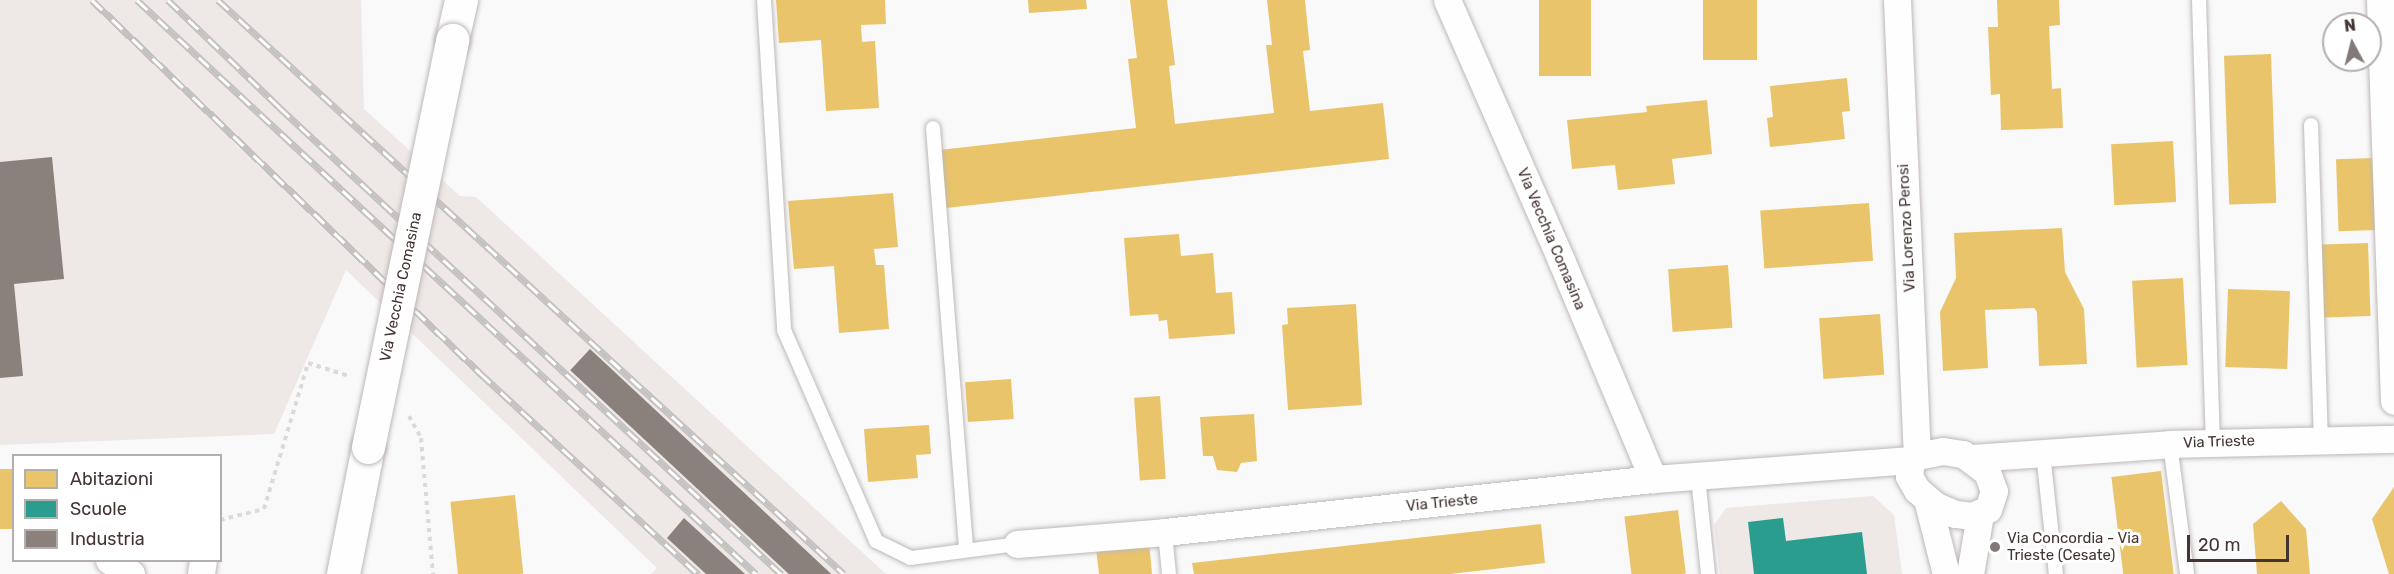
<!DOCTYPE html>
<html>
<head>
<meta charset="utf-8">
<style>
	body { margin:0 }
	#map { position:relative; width:2394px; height:574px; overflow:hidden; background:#f9f9f9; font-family:Rubik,sans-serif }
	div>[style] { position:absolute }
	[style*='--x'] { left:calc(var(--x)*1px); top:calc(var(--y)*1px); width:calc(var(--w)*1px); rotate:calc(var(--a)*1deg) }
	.built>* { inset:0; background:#eee8e6 }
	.homes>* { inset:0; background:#e9c46a; transform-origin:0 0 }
	.schools>* { inset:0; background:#2a9d8f }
	.industry>* { inset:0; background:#8a817c; transform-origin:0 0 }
	.path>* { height:4px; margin-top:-2px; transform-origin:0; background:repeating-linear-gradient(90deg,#dadad9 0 4.5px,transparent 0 9px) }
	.roads { filter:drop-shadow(0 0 2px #bfb8b7) drop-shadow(0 0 2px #bfb8b7) }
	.service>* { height:14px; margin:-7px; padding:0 7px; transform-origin:7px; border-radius:7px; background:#fefefe }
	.minor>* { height:27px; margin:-13.5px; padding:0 13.5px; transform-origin:13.5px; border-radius:13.5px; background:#fefefe }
	.tertiary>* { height:33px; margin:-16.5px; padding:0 16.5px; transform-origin:16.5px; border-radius:16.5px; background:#fefefe }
	.rail>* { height:7px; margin-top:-3.5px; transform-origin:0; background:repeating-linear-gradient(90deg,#fff 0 14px,#c3c2c1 0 28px); box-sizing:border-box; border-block:2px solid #c3c2c1 }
	.bridges { filter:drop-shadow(0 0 2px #bfb8b7) drop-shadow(0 0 2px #bfb8b7) }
	.tertiary-bridge>* { height:33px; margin:-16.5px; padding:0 16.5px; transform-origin:16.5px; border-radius:16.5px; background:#fefefe }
	.dots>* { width:16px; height:16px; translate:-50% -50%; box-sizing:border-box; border:3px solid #fff; border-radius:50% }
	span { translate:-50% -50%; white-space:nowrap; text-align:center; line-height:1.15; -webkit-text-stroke:6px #fff; paint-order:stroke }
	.street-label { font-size:15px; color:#443432 }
	.poi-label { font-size:15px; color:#443432 }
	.left { translate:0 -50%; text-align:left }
	.legend { position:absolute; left:12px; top:454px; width:210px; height:108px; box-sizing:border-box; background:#fff; border:2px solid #b4aead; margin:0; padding:8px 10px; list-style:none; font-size:18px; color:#443432 }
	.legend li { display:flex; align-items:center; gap:12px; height:30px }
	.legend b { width:30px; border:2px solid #b4aead }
	.north { position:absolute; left:2322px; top:12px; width:60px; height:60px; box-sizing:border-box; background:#fff; border:2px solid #b4aead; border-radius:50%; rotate:353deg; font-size:16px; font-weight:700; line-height:24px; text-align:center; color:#443432 }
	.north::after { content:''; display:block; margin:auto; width:21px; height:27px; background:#837978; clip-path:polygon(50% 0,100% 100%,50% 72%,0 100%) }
	.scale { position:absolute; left:2187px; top:535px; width:102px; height:27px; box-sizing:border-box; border:3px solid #443432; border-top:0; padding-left:8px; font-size:18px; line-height:21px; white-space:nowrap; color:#443432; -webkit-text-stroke:4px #fff; paint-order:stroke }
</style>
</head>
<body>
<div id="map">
	<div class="built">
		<i style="clip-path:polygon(0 0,361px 0,364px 109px,460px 196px,476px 197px,886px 574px,651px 574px,657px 568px,346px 270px,274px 434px,0 445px)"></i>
		<i style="clip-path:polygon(1873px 496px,1894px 515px,1902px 574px,1720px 574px,1714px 525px,1726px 508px)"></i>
	</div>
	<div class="homes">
		<i style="clip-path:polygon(776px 0,885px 0,886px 24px,861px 25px,862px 42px,875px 41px,879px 108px,826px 111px,821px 40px,779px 43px)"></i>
		<i style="clip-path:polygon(1028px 0,1086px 0,1087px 9px,1029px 13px)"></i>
		<i style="clip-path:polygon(1130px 0,1167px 0,1175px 65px,1169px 66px,1175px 124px,1274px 113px,1266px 45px,1272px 45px,1267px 0,1305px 0,1310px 50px,1303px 51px,1310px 111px,1383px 103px,1389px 159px,946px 208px,939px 150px,1136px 128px,1128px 59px,1137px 58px)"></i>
		<i style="left:1539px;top:0;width:52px;height:76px"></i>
		<i style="left:1703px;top:0;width:54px;height:60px"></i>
		<i style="clip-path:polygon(1997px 0,2059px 0,2060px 25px,2049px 26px,2052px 89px,2061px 88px,2063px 128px,2001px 130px,2000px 94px,1991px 95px,1988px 27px,1998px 27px)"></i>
		<i style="left:2271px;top:54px;width:149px;height:47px;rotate:88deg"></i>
		<i style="clip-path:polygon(1847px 78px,1850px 111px,1842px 112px,1845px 139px,1770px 147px,1767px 118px,1773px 117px,1770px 86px)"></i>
		<i style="clip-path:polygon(1707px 100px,1712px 154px,1672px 159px,1675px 184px,1618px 190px,1615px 165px,1572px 169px,1567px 120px,1647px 112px,1646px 106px)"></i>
		<i style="left:2173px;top:141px;width:61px;height:62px;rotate:87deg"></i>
		<i style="left:2374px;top:158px;width:72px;height:38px;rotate:88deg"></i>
		<i style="clip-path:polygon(893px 193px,898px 247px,874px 249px,876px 265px,884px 265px,889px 329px,839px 333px,834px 266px,794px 269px,788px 201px)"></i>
		<i style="left:1869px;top:203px;width:58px;height:109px;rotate:86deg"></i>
		<i style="clip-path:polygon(2062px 228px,2065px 272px,2084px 309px,2087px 364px,2039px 366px,2037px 312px,2034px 308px,1985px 310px,1988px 368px,1943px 371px,1940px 312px,1956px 278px,1954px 233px)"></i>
		<i style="clip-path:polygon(1179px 234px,1181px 256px,1213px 253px,1216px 293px,1232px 292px,1235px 334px,1169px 339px,1167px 320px,1159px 321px,1158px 314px,1130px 316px,1124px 238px)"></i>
		<i style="left:2368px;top:243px;width:73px;height:52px;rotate:88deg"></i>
		<i style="left:1728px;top:265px;width:63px;height:60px;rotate:86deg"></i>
		<i style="left:2183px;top:278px;width:87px;height:51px;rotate:87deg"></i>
		<i style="left:2228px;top:289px;width:62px;height:78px;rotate:2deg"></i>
		<i style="clip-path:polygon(1356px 304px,1362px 405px,1288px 410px,1282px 325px,1288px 324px,1287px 308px)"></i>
		<i style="left:1880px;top:314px;width:61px;height:61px;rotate:86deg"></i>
		<i style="left:1011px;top:379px;width:40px;height:46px;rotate:86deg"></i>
		<i style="left:1160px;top:396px;width:83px;height:26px;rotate:86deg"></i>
		<i style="clip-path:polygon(1254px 414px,1257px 461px,1241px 463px,1237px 472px,1217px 470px,1213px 456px,1203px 456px,1200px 417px)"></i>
		<i style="clip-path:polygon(929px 425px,931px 454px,916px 455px,918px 478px,868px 482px,864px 429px)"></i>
		<i style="left:0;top:469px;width:14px;height:60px"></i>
		<i style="left:2161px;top:471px;width:104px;height:50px;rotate:83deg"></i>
		<i style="clip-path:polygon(2394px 487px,2394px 574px,2389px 574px,2372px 519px)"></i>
		<i style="left:515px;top:495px;width:79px;height:65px;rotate:84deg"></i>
		<i style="clip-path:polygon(2281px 501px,2306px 529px,2310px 574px,2257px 574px,2253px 524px)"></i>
		<i style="left:1678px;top:510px;width:64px;height:54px;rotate:83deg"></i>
		<i style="clip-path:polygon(1541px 524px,1545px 563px,1450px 574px,1194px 574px,1192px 563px)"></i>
		<i style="clip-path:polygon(1149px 542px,1152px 574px,1099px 574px,1096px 548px)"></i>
	</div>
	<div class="schools">
		<i style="clip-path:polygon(1783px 518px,1786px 541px,1862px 532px,1867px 574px,1754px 574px,1748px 522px)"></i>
	</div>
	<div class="industry">
		<i style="clip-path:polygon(52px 157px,64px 279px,14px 284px,23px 376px,0 378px,0 162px)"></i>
		<i style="left:590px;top:349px;width:333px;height:29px;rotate:43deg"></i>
		<i style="clip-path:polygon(684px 518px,745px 574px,706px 574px,667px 538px)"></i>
	</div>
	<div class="path">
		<i style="--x:409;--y:416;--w:25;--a:61"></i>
		<i style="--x:421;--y:438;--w:137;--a:85"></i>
		<i style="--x:220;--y:520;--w:45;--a:-14"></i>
		<i style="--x:264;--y:509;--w:152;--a:-73.2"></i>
		<i style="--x:308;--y:363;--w:43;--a:17.6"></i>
	</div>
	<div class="roads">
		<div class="service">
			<i style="--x:764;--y:0;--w:331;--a:86.5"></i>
			<i style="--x:784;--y:330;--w:230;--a:66.4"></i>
			<i style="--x:876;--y:541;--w:39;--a:26"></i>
			<i style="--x:911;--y:558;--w:107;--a:-7.5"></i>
			<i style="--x:2199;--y:0;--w:442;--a:88.2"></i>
			<i style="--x:2311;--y:125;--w:314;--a:88.2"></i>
			<i style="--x:933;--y:128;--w:423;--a:85.5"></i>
			<i style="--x:2170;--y:444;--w:131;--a:82.5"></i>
			<i style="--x:2043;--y:453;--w:122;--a:83.9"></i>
			<i style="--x:1698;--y:477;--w:98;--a:84.1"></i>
			<i style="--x:1165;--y:532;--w:42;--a:84.6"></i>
		</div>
		<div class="minor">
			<i style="--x:1447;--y:0;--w:284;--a:66.3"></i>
			<i style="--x:1561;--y:260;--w:238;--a:67.2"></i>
			<i style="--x:1897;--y:0;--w:456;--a:87.5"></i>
			<i style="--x:2380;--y:0;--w:401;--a:88"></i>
			<i style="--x:1943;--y:451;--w:20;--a:9"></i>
			<i style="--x:1963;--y:454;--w:30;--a:37"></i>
			<i style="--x:1987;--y:472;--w:20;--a:70"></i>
			<i style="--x:1994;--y:491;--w:19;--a:108"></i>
			<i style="--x:1988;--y:509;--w:17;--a:156"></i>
			<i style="--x:1972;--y:516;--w:17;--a:-173"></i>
			<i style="--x:1955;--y:514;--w:21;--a:-157"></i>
			<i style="--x:1936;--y:506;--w:25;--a:-140"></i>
			<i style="--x:1917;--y:490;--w:16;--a:-120"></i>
			<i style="--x:1909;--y:476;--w:16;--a:-83"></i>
			<i style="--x:1911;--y:460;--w:7;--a:-34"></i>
			<i style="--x:1917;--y:456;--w:26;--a:-11"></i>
			<i style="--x:1972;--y:458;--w:198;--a:-4"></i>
			<i style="--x:2170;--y:444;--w:224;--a:-1.3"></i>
			<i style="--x:1927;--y:499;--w:77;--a:75.8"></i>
			<i style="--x:1017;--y:544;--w:148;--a:-4.6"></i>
			<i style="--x:1165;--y:532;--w:491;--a:-6.2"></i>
			<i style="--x:1653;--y:479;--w:259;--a:-4.2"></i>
			<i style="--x:109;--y:560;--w:26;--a:32"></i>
			<i style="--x:201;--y:574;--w:14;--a:-82"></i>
			<i style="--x:1970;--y:574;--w:61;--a:-80.5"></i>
		</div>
		<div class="tertiary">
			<i style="--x:452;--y:40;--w:41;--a:-77.3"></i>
			<i style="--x:343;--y:574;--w:129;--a:-78.9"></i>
		</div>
	</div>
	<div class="rail">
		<i style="--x:92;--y:0;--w:538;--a:43.87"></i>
		<i style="--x:480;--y:373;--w:297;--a:42.7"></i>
		<i style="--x:137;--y:0;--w:844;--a:42.84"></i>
		<i style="--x:168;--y:0;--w:154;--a:43.9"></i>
		<i style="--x:279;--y:107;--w:686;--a:42.93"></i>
		<i style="--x:218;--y:0;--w:849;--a:42.52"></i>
	</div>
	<div class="bridges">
		<div class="tertiary-bridge">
			<i style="--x:368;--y:447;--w:416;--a:-78.3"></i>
		</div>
	</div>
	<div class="dots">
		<i style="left:1995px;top:547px;background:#837978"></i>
	</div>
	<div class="street-label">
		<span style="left:1907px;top:228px;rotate:-93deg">Via Lorenzo Perosi</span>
		<span style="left:1551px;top:239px;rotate:67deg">Via Vecchia Comasina</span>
		<span style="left:401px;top:287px;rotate:-78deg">Via Vecchia Comasina</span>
		<span style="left:2219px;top:442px;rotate:-2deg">Via Trieste</span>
		<span style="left:1442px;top:503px;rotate:-6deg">Via Trieste</span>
	</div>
	<div class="poi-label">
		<span class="left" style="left:2007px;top:547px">Via Concordia - Via<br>Trieste (Cesate)</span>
	</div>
	<ul class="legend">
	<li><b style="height:16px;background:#e9c46a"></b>Abitazioni</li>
	<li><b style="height:16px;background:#2a9d8f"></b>Scuole</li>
	<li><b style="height:16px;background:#8a817c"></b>Industria</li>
	</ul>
	<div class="north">N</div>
	<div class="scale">20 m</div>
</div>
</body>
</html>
